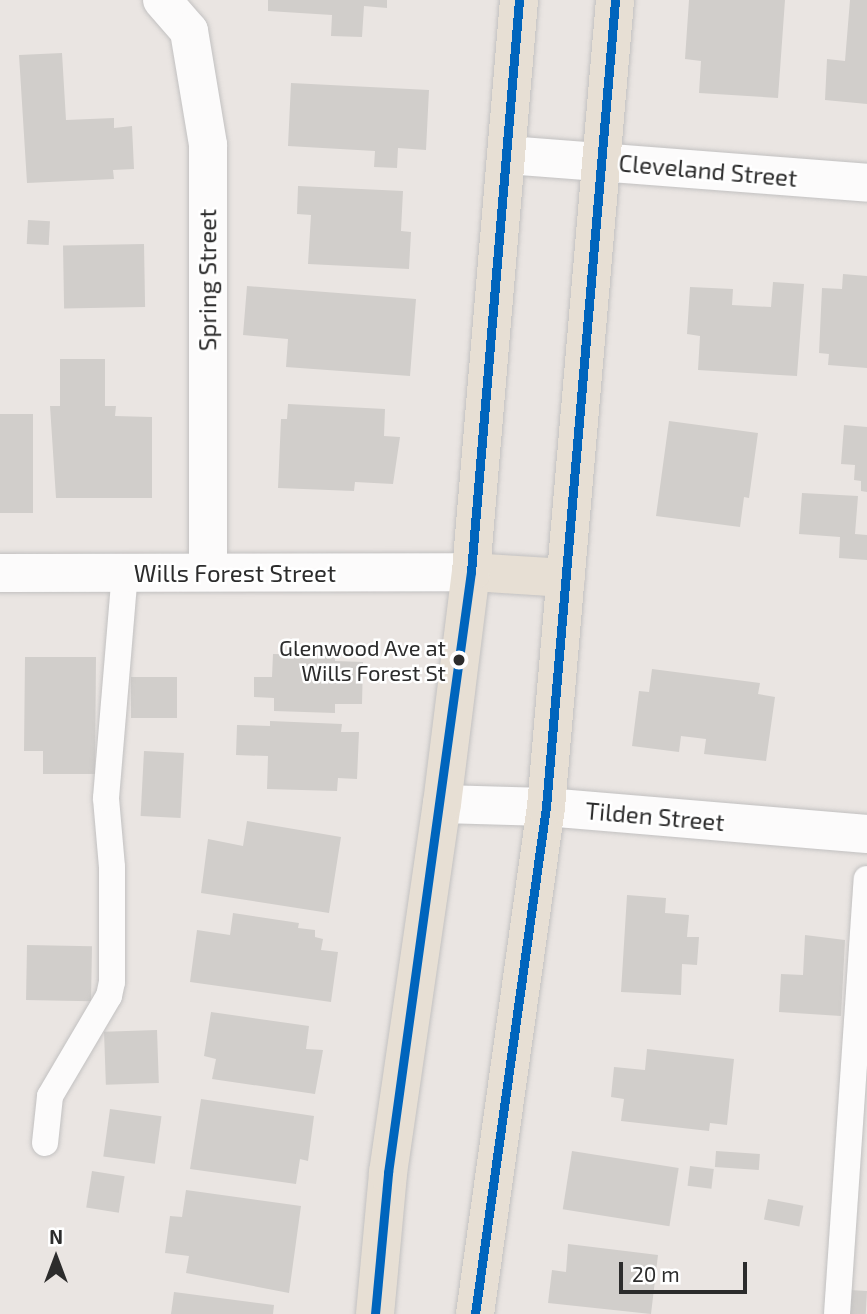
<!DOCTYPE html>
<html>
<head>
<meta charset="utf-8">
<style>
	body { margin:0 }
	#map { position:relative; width:867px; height:1314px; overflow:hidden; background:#eae5e2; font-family:"Exo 2",sans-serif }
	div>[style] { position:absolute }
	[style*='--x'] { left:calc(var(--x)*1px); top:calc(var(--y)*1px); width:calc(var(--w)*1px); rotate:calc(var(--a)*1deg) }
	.building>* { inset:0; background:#d1cecb; transform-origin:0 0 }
	.roads { filter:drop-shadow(0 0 2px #c2c1c1) drop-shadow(0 0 2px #c2c1c1) }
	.lane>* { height:26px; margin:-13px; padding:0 13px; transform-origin:13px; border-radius:13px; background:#fcfbfb }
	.street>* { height:38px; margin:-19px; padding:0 19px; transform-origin:19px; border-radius:19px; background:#fcfbfb }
	.primary>* { height:38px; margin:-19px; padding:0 19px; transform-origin:19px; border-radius:19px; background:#e7dfd4 }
	.bus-1>* { height:9px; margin:-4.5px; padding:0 4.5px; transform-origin:4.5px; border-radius:4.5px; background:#0065bd }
	.dots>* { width:19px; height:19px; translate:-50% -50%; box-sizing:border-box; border:4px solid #fff; border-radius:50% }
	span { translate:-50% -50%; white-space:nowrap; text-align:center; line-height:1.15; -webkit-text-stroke:5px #fff; paint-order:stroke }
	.bus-label { font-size:22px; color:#2c2c2c }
	.right { translate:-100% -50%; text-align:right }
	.street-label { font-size:24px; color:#2c2c2c }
	.north { position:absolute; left:21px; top:1223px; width:70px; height:70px; -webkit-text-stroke:5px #fff; paint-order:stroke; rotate:0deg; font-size:19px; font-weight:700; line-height:28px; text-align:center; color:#2c2c2c }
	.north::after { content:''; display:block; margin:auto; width:24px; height:32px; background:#2c2c2c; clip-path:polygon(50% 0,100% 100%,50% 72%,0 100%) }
	.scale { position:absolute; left:619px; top:1262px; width:128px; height:32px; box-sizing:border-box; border:4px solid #2c2c2c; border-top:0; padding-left:9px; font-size:21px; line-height:24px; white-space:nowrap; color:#2c2c2c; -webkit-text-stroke:5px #fff; paint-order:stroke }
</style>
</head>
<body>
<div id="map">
	<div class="building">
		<i style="clip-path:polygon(268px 0,387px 0,387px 8px,364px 6px,362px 37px,331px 36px,332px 15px,268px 11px)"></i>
		<i style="clip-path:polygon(689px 0,785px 0,778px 98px,699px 93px,701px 61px,685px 59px)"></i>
		<i style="clip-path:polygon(850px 0,867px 0,867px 104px,825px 100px,827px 59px,845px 61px)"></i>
		<i style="clip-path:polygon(62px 53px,66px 120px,114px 118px,114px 128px,132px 126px,134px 169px,113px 170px,114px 179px,27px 183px,19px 55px)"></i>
		<i style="clip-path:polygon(291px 83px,429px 90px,426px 150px,398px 148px,397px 168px,374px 167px,375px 151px,288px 146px)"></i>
		<i style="clip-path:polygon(298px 186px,403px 191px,401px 231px,411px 232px,409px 269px,308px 264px,311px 215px,297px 214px)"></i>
		<i style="left:28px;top:220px;width:22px;height:24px;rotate:3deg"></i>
		<i style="left:144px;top:244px;width:63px;height:81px;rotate:89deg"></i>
		<i style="clip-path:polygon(843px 274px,867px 276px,867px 368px,828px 365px,829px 354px,819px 353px,822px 288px,842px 289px)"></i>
		<i style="clip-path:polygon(773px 282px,804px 284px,797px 376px,698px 370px,700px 336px,687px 334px,690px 287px,733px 289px,732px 305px,771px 307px)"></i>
		<i style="clip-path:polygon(247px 286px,416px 299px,410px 376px,286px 367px,288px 339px,243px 335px)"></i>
		<i style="clip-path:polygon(60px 359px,105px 359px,105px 406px,116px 406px,115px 416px,152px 417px,152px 498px,56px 498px,50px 406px,60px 406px)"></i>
		<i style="clip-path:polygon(288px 404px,385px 409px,384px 436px,400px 437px,393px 484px,355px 482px,354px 491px,278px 488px,281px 419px,287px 419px)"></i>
		<i style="left:0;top:414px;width:33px;height:99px"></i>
		<i style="clip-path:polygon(669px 421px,758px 433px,749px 498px,744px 497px,740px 527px,656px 516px)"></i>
		<i style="clip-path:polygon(844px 425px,867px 427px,867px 492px,861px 491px,861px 481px,854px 480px,855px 465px,841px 464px)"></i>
		<i style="clip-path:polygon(802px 493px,858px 496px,855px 534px,867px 535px,867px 560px,839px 558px,840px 537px,799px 534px)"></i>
		<i style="clip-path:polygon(273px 654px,335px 655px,335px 661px,363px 662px,362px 704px,335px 704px,335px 713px,274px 711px,274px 698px,254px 697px,254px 677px,272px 677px)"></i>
		<i style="clip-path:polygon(25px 657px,96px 657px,95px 774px,43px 774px,43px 751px,24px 751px)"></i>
		<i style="clip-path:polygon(652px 669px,760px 683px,758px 694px,775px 697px,766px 761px,704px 754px,706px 739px,681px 736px,679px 752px,632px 746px,639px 691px,649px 692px)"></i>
		<i style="left:131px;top:677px;width:46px;height:41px"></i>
		<i style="clip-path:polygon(270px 721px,342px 724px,341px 732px,359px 732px,357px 779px,338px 778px,337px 791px,267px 789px,268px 756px,236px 755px,237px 725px,270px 726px)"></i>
		<i style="left:144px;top:751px;width:40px;height:65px;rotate:3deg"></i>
		<i style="clip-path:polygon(247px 821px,341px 837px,329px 913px,201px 893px,208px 839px,243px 846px)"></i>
		<i style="clip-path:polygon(627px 895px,666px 898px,665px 913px,689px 915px,687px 937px,699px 937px,697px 965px,682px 964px,681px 995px,621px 992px)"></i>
		<i style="clip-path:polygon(233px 913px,299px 923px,298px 928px,315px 930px,315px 937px,323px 939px,321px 950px,338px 952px,331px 1002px,190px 982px,197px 930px,230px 935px)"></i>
		<i style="clip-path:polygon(805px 935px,845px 940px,841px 1016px,779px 1012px,781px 974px,803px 975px)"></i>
		<i style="left:27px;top:945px;width:65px;height:55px;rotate:1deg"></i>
		<i style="clip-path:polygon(211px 1012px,309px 1026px,306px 1049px,323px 1050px,315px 1094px,212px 1079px,216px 1059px,204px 1056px)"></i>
		<i style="left:157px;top:1030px;width:53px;height:53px;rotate:88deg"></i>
		<i style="clip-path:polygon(647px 1049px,734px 1059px,727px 1125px,710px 1123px,709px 1131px,621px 1121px,624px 1099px,611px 1097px,614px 1067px,645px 1070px)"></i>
		<i style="clip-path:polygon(201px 1099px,314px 1116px,308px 1161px,300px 1159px,296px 1184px,190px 1169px)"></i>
		<i style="left:110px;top:1109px;width:52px;height:48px;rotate:8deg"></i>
		<i style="left:572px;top:1151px;width:108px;height:59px;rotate:9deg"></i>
		<i style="left:716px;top:1151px;width:44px;height:16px;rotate:4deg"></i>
		<i style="left:690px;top:1166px;width:24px;height:20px;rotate:7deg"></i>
		<i style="left:92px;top:1171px;width:33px;height:37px;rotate:9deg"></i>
		<i style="clip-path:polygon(186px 1190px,301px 1206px,289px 1293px,186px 1273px,189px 1256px,165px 1253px,170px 1216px,182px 1217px)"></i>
		<i style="left:768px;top:1199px;width:36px;height:21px;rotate:11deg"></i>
		<i style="clip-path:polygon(568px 1244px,658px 1255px,651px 1314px,548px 1303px,552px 1270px,566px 1272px)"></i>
		<i style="left:850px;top:1290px;width:17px;height:24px;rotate:3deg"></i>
		<i style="clip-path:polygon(174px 1292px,274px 1305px,273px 1314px,171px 1314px)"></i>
	</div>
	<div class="roads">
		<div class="lane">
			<i style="--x:45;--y:1143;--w:47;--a:-83.9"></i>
			<i style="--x:50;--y:1096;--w:116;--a:-59.5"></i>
			<i style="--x:109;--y:996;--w:14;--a:-78"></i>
			<i style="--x:112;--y:982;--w:115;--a:-90"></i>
			<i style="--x:112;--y:867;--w:69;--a:-95"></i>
			<i style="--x:106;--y:798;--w:227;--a:-85.2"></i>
			<i style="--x:837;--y:1314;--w:436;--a:-86.1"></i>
		</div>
		<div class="street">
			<i style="--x:162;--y:0;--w:41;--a:48.9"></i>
			<i style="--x:189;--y:31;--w:116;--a:80.5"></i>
			<i style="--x:208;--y:145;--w:427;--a:90"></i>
			<i style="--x:507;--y:155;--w:361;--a:4.4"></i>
			<i style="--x:0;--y:573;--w:471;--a:-0.1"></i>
			<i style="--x:442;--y:804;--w:104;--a:1.7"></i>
			<i style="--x:546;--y:807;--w:322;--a:4.8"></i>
		</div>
		<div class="primary">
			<i style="--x:471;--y:572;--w:95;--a:3.6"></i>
			<i style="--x:375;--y:1314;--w:142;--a:-84.7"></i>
			<i style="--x:388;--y:1173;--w:373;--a:-81.7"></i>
			<i style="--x:442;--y:804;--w:234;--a:-82.9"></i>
			<i style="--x:471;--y:572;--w:574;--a:-85.2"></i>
			<i style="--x:475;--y:1314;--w:512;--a:-82.03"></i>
			<i style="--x:546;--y:807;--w:810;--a:-85.11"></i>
		</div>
	</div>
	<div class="bus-1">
		<i style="--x:375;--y:1314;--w:142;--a:-84.7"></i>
		<i style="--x:388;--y:1173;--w:607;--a:-82.14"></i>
		<i style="--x:471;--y:572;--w:574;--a:-85.2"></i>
		<i style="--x:475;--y:1314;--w:512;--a:-82.03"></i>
		<i style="--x:546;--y:807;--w:810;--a:-85.11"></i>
	</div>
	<div class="dots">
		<i style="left:459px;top:660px;background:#2c2c2c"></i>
	</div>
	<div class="bus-label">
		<span class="right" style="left:446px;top:660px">Glenwood Ave at<br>Wills Forest St</span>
	</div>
	<div class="street-label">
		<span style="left:708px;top:170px;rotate:5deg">Cleveland Street</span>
		<span style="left:207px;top:280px;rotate:-90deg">Spring Street</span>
		<span style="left:235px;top:573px">Wills Forest Street</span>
		<span style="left:655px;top:816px;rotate:5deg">Tilden Street</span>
	</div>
	<div class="north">N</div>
	<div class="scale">20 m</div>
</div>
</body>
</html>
